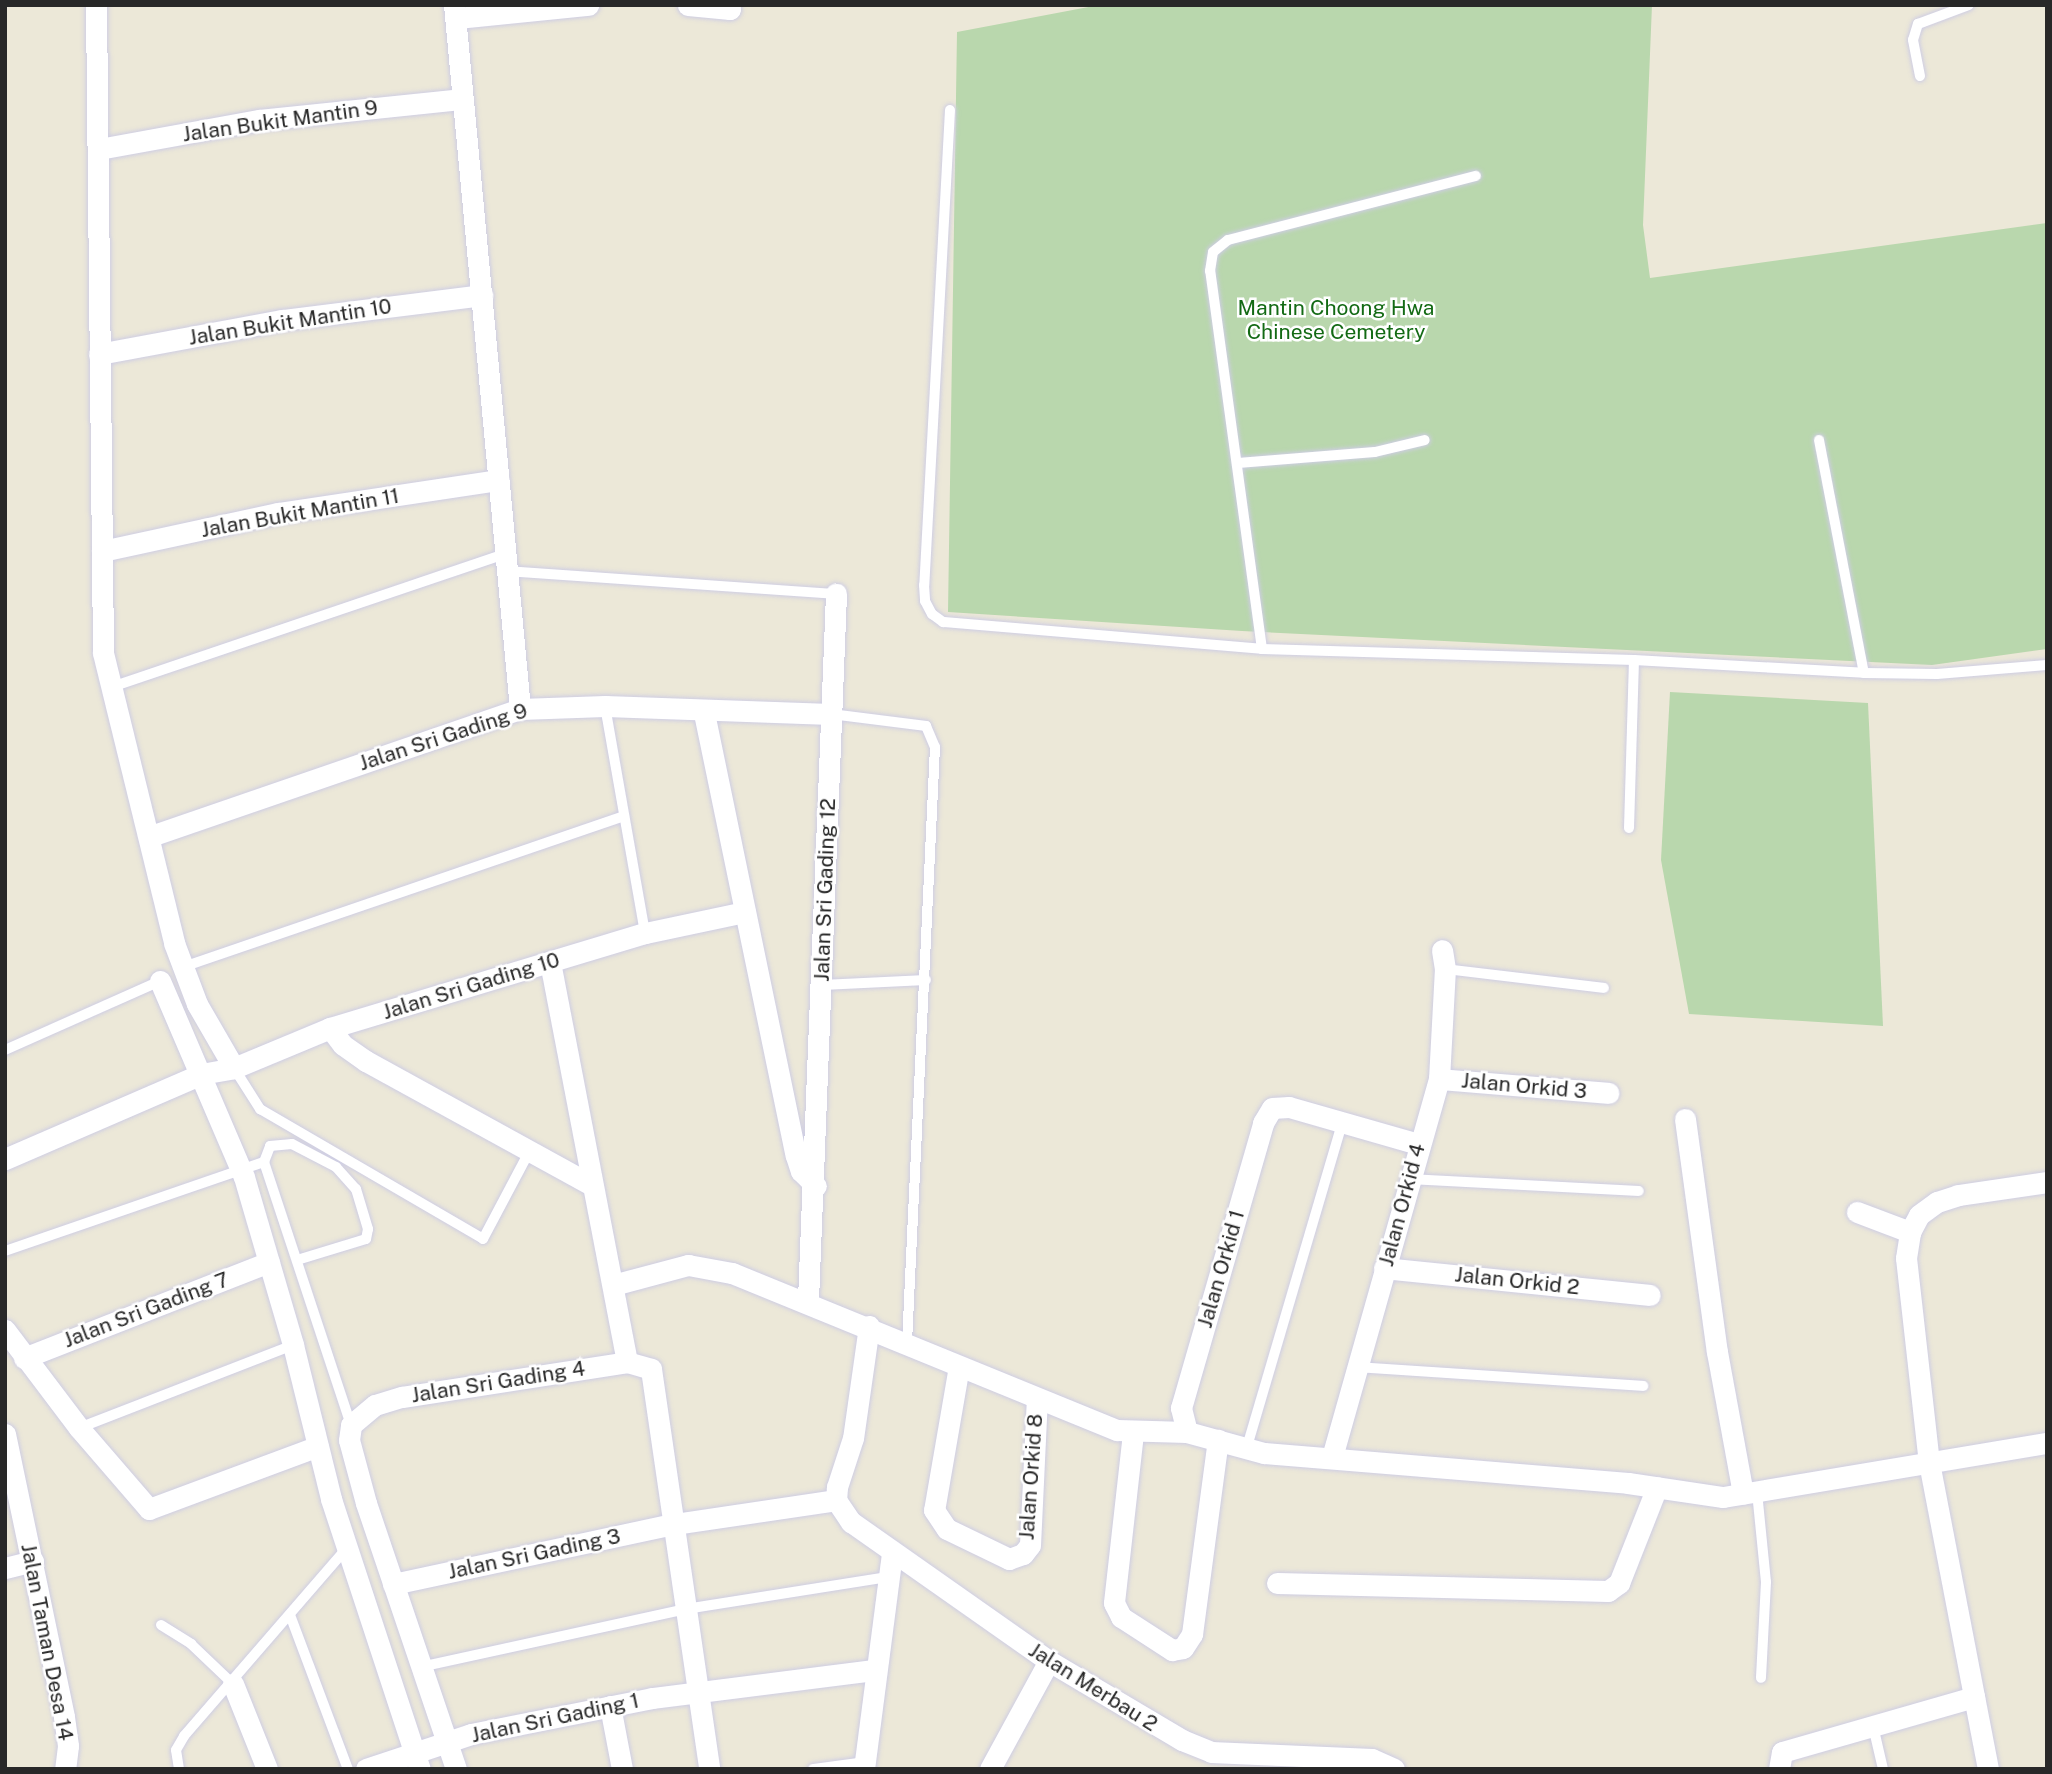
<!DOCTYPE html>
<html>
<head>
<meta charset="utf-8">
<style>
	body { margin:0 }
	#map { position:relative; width:2052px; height:1774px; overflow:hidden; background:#ece8d8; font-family:"Public Sans",sans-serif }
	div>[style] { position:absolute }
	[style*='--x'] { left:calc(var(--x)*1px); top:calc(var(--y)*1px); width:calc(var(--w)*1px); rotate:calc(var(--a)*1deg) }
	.cemetery>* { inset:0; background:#b9d7ad }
	.roads { filter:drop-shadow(0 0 2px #cecde3) drop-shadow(0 0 2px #cecde3) }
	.lane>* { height:10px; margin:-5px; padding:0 5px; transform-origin:5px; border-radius:5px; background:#fff }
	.street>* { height:21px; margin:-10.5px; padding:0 10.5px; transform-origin:10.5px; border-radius:10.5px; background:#fff }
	span { translate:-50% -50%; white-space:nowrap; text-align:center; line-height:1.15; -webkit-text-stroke:5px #fff; paint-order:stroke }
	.street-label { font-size:21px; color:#282828 }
	.park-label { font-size:21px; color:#136a14 }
	.frame { position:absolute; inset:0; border:7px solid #282828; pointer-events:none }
</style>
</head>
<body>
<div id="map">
	<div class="cemetery">
		<i style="clip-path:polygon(1099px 5px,1652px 5px,1643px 225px,1650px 278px,2047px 223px,2047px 649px,1932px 665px,1242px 631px,948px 612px,957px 32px)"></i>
		<i style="clip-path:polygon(1670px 692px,1868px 703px,1883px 1026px,1689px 1014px,1661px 860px)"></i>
	</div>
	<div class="roads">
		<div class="lane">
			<i style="--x:1920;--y:76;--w:37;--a:-101"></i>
			<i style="--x:1913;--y:40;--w:17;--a:-73"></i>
			<i style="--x:1918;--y:24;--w:54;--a:-20.4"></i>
			<i style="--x:950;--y:110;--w:476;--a:93.1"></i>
			<i style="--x:924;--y:585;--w:16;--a:86"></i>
			<i style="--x:925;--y:601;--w:15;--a:62"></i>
			<i style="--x:932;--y:614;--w:14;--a:36"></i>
			<i style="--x:943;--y:622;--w:320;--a:4.8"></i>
			<i style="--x:1262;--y:649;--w:372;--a:1.7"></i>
			<i style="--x:1634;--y:660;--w:230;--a:3.2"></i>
			<i style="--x:1864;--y:673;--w:73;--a:0.8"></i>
			<i style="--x:1937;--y:674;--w:110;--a:-4.7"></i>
			<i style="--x:1819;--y:440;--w:237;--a:79.1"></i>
			<i style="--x:1238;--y:463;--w:137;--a:-4.6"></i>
			<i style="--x:1375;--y:452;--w:51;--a:-13.5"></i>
			<i style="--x:507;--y:571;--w:330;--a:4"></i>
			<i style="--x:1262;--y:649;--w:382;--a:-97.8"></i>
			<i style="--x:1210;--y:271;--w:19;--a:-81"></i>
			<i style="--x:1213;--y:252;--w:19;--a:-39"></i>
			<i style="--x:1228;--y:240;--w:256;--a:-14.5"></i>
			<i style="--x:109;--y:688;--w:419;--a:-18.7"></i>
			<i style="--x:605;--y:706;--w:230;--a:80"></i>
			<i style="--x:831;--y:714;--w:96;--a:7.2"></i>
			<i style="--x:926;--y:726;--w:23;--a:67"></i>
			<i style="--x:935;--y:747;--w:597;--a:92.69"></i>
			<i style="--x:1629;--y:828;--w:168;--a:-88.3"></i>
			<i style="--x:183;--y:967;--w:466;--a:-18.9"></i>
			<i style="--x:1445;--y:969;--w:160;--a:6.8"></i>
			<i style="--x:822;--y:985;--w:104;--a:-2.8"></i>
			<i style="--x:5;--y:1050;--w:170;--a:-24"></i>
			<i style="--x:234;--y:1068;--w:49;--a:57.6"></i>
			<i style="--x:260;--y:1109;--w:258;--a:30.2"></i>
			<i style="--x:483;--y:1239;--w:98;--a:-62.1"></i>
			<i style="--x:264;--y:1162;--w:17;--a:-69"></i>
			<i style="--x:270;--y:1146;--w:22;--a:-5"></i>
			<i style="--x:292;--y:1144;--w:50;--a:27.6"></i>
			<i style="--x:336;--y:1167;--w:30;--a:48"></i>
			<i style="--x:356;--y:1189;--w:42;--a:73.3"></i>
			<i style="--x:368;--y:1229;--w:10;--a:101"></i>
			<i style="--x:366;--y:1239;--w:72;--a:163.1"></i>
			<i style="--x:1409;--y:1179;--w:230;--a:3"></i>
			<i style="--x:5;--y:1251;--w:274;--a:-19"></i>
			<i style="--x:264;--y:1162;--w:277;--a:71.7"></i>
			<i style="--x:1357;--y:1367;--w:287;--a:3.8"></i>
			<i style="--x:79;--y:1428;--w:230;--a:-21.2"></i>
			<i style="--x:1246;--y:1450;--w:343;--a:-73.6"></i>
			<i style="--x:1757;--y:1492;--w:90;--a:84.3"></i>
			<i style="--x:1766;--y:1582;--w:96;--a:93"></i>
			<i style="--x:290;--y:1615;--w:165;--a:69.4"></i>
			<i style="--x:161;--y:1625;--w:36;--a:32"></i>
			<i style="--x:191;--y:1644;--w:58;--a:43.6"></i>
			<i style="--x:420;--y:1667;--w:272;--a:-12.3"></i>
			<i style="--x:686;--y:1609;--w:204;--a:-9"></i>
			<i style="--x:1873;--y:1726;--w:44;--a:76.9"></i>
			<i style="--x:179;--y:1769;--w:19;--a:-99"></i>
			<i style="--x:176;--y:1750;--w:16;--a:-60"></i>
			<i style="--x:184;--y:1736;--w:249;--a:-49.1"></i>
			<i style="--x:813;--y:1769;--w:52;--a:-7.7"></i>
		</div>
		<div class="street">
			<i style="--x:96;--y:5;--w:648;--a:89.38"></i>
			<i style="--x:103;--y:653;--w:299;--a:76.2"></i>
			<i style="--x:174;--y:943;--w:65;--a:69.3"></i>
			<i style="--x:197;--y:1004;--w:74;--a:60"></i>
			<i style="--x:454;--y:5;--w:707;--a:84.64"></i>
			<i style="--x:688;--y:5;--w:42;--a:5.4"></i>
			<i style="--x:730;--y:9;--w:4;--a:-104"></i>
			<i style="--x:457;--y:18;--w:132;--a:-5.7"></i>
			<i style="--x:99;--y:149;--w:163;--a:-10.3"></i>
			<i style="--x:259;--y:120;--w:205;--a:-5.9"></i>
			<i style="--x:99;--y:354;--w:186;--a:-10.5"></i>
			<i style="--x:282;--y:320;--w:202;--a:-7.1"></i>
			<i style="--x:102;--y:551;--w:180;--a:-12.2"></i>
			<i style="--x:278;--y:513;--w:223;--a:-8.5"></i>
			<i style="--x:704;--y:713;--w:452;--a:78.3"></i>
			<i style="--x:796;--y:1156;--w:16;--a:72"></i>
			<i style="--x:801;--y:1171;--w:21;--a:45"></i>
			<i style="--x:151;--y:836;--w:390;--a:-19"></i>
			<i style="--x:520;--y:709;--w:85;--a:-2"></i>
			<i style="--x:605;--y:706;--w:226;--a:2"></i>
			<i style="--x:550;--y:962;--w:407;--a:79.1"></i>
			<i style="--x:160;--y:981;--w:213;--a:66.8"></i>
			<i style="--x:244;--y:1177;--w:175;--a:73.7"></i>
			<i style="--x:293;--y:1345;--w:159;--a:76.1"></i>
			<i style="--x:331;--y:1499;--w:284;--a:71.8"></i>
			<i style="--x:330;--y:1028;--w:21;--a:53"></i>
			<i style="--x:343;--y:1045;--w:28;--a:35"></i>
			<i style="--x:366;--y:1061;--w:258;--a:28.8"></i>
			<i style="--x:1439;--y:1079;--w:170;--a:4.7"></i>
			<i style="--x:1685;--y:1119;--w:235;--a:82.2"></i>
			<i style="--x:1717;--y:1352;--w:144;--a:79.6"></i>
			<i style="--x:5;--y:1159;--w:214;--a:-23.4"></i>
			<i style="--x:201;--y:1074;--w:34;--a:-10"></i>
			<i style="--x:234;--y:1068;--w:104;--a:-22.6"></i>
			<i style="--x:330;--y:1028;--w:329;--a:-16.8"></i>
			<i style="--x:645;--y:933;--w:102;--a:-11.9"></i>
			<i style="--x:1857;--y:1212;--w:57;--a:20.7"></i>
			<i style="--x:1384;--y:1268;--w:267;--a:5.8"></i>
			<i style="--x:613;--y:1285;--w:78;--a:-14.9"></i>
			<i style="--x:688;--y:1265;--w:45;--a:10.3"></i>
			<i style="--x:732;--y:1273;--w:416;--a:22.2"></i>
			<i style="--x:1117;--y:1430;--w:70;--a:1.6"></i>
			<i style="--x:1187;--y:1432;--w:80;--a:15.3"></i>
			<i style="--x:1264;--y:1453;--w:365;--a:4.7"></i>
			<i style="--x:1628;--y:1483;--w:96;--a:8.4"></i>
			<i style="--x:1723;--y:1497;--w:328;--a:-9.5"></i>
			<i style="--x:808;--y:1300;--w:707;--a:-87.73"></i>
			<i style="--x:869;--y:1326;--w:113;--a:98.1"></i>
			<i style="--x:853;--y:1438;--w:52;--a:108.1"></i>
			<i style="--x:837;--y:1487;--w:13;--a:94"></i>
			<i style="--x:836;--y:1500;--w:27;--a:56"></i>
			<i style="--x:851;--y:1522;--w:242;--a:35.1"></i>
			<i style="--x:1049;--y:1661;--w:155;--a:30.7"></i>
			<i style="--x:1182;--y:1740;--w:31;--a:22"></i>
			<i style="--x:1211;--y:1752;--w:161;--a:2.5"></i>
			<i style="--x:1372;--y:1759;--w:24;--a:24"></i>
			<i style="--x:5;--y:1330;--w:123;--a:52.9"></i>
			<i style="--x:79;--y:1428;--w:107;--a:49.2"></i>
			<i style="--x:149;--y:1509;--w:180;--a:-20.4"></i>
			<i style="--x:24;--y:1358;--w:263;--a:-21.4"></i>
			<i style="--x:959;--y:1366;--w:146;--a:99.8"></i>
			<i style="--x:934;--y:1510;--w:23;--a:56"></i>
			<i style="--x:947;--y:1529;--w:69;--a:25.8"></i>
			<i style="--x:1009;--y:1559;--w:15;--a:-20"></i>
			<i style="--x:1023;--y:1554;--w:11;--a:-52"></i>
			<i style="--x:1030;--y:1545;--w:147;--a:-87.3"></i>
			<i style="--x:1187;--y:1432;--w:25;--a:-104"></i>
			<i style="--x:1181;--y:1408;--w:297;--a:-73.9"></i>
			<i style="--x:1263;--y:1123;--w:17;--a:-59"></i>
			<i style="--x:1272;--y:1108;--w:17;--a:-3"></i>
			<i style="--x:1289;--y:1107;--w:134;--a:16"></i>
			<i style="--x:1133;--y:1433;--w:171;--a:96.4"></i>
			<i style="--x:1114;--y:1603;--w:16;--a:63"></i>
			<i style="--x:1121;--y:1617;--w:61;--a:32.9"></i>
			<i style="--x:1172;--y:1650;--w:11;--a:-10"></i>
			<i style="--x:1183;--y:1648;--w:17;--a:-57"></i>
			<i style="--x:1192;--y:1634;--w:196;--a:-82.4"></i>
			<i style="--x:5;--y:1434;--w:289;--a:78.2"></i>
			<i style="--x:64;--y:1717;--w:29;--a:82"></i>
			<i style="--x:68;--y:1746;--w:23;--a:97"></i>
			<i style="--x:1332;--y:1457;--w:393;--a:-74.2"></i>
			<i style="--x:1439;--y:1079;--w:110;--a:-86.9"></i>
			<i style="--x:1445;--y:969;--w:19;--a:-99"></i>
			<i style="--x:5;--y:1568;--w:29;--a:-14"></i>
			<i style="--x:1277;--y:1583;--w:331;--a:1.4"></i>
			<i style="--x:1608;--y:1591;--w:14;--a:-36"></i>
			<i style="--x:1619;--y:1583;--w:103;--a:-68.4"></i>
			<i style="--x:393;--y:1584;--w:287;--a:-12.1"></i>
			<i style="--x:674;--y:1524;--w:164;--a:-8.4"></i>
			<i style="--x:233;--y:1684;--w:92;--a:68.2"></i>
			<i style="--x:610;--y:1706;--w:64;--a:79.2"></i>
			<i style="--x:366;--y:1769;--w:111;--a:-18.4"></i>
			<i style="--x:471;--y:1734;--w:185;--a:-11.2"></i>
			<i style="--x:652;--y:1698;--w:225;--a:-7.2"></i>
			<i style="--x:456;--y:1769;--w:281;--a:-108.7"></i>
			<i style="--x:366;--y:1503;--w:65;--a:-105.1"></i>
			<i style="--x:349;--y:1440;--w:15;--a:-82"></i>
			<i style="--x:351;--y:1425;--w:31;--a:-40"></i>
			<i style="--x:375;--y:1405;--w:28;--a:-17"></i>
			<i style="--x:402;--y:1397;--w:228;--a:-8.8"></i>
			<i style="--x:627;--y:1362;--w:25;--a:16"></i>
			<i style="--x:651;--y:1369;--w:404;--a:81.7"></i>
			<i style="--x:864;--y:1769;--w:219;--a:-82.6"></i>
			<i style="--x:990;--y:1769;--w:123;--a:-61.4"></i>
			<i style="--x:1779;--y:1769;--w:17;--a:-80"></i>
			<i style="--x:1782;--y:1752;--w:200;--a:-16"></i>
			<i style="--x:1988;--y:1769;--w:312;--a:-100.9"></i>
			<i style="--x:1929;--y:1463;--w:206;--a:-96.4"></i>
			<i style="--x:1906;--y:1258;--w:26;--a:-81"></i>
			<i style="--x:1910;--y:1232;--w:19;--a:-62"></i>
			<i style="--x:1919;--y:1215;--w:22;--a:-36"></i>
			<i style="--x:1937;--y:1202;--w:22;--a:-18"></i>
			<i style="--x:1958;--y:1195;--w:90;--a:-8.3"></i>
		</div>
	</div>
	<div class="street-label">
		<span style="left:280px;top:121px;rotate:-8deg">Jalan Bukit Mantin 9</span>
		<span style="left:290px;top:322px;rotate:-9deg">Jalan Bukit Mantin 10</span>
		<span style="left:300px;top:513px;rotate:-10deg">Jalan Bukit Mantin 11</span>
		<span style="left:443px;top:737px;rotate:-18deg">Jalan Sri Gading 9</span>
		<span style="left:825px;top:890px;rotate:-88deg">Jalan Sri Gading 12</span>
		<span style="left:471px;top:986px;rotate:-17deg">Jalan Sri Gading 10</span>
		<span style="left:1524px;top:1086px;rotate:5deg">Jalan Orkid 3</span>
		<span style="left:1402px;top:1205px;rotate:-75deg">Jalan Orkid 4</span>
		<span style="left:1221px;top:1269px;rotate:-74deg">Jalan Orkid 1</span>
		<span style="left:1517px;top:1281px;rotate:6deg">Jalan Orkid 2</span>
		<span style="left:146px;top:1310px;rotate:-21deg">Jalan Sri Gading 7</span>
		<span style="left:498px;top:1382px;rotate:-9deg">Jalan Sri Gading 4</span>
		<span style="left:1031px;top:1477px;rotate:-86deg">Jalan Orkid 8</span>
		<span style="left:534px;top:1554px;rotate:-12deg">Jalan Sri Gading 3</span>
		<span style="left:47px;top:1642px;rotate:79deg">Jalan Taman Desa 14</span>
		<span style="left:1093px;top:1687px;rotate:32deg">Jalan Merbau 2</span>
		<span style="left:555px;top:1718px;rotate:-12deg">Jalan Sri Gading 1</span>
	</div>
	<div class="park-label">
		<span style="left:1336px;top:320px">Mantin Choong Hwa<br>Chinese Cemetery</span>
	</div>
	<div class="frame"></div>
</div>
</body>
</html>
